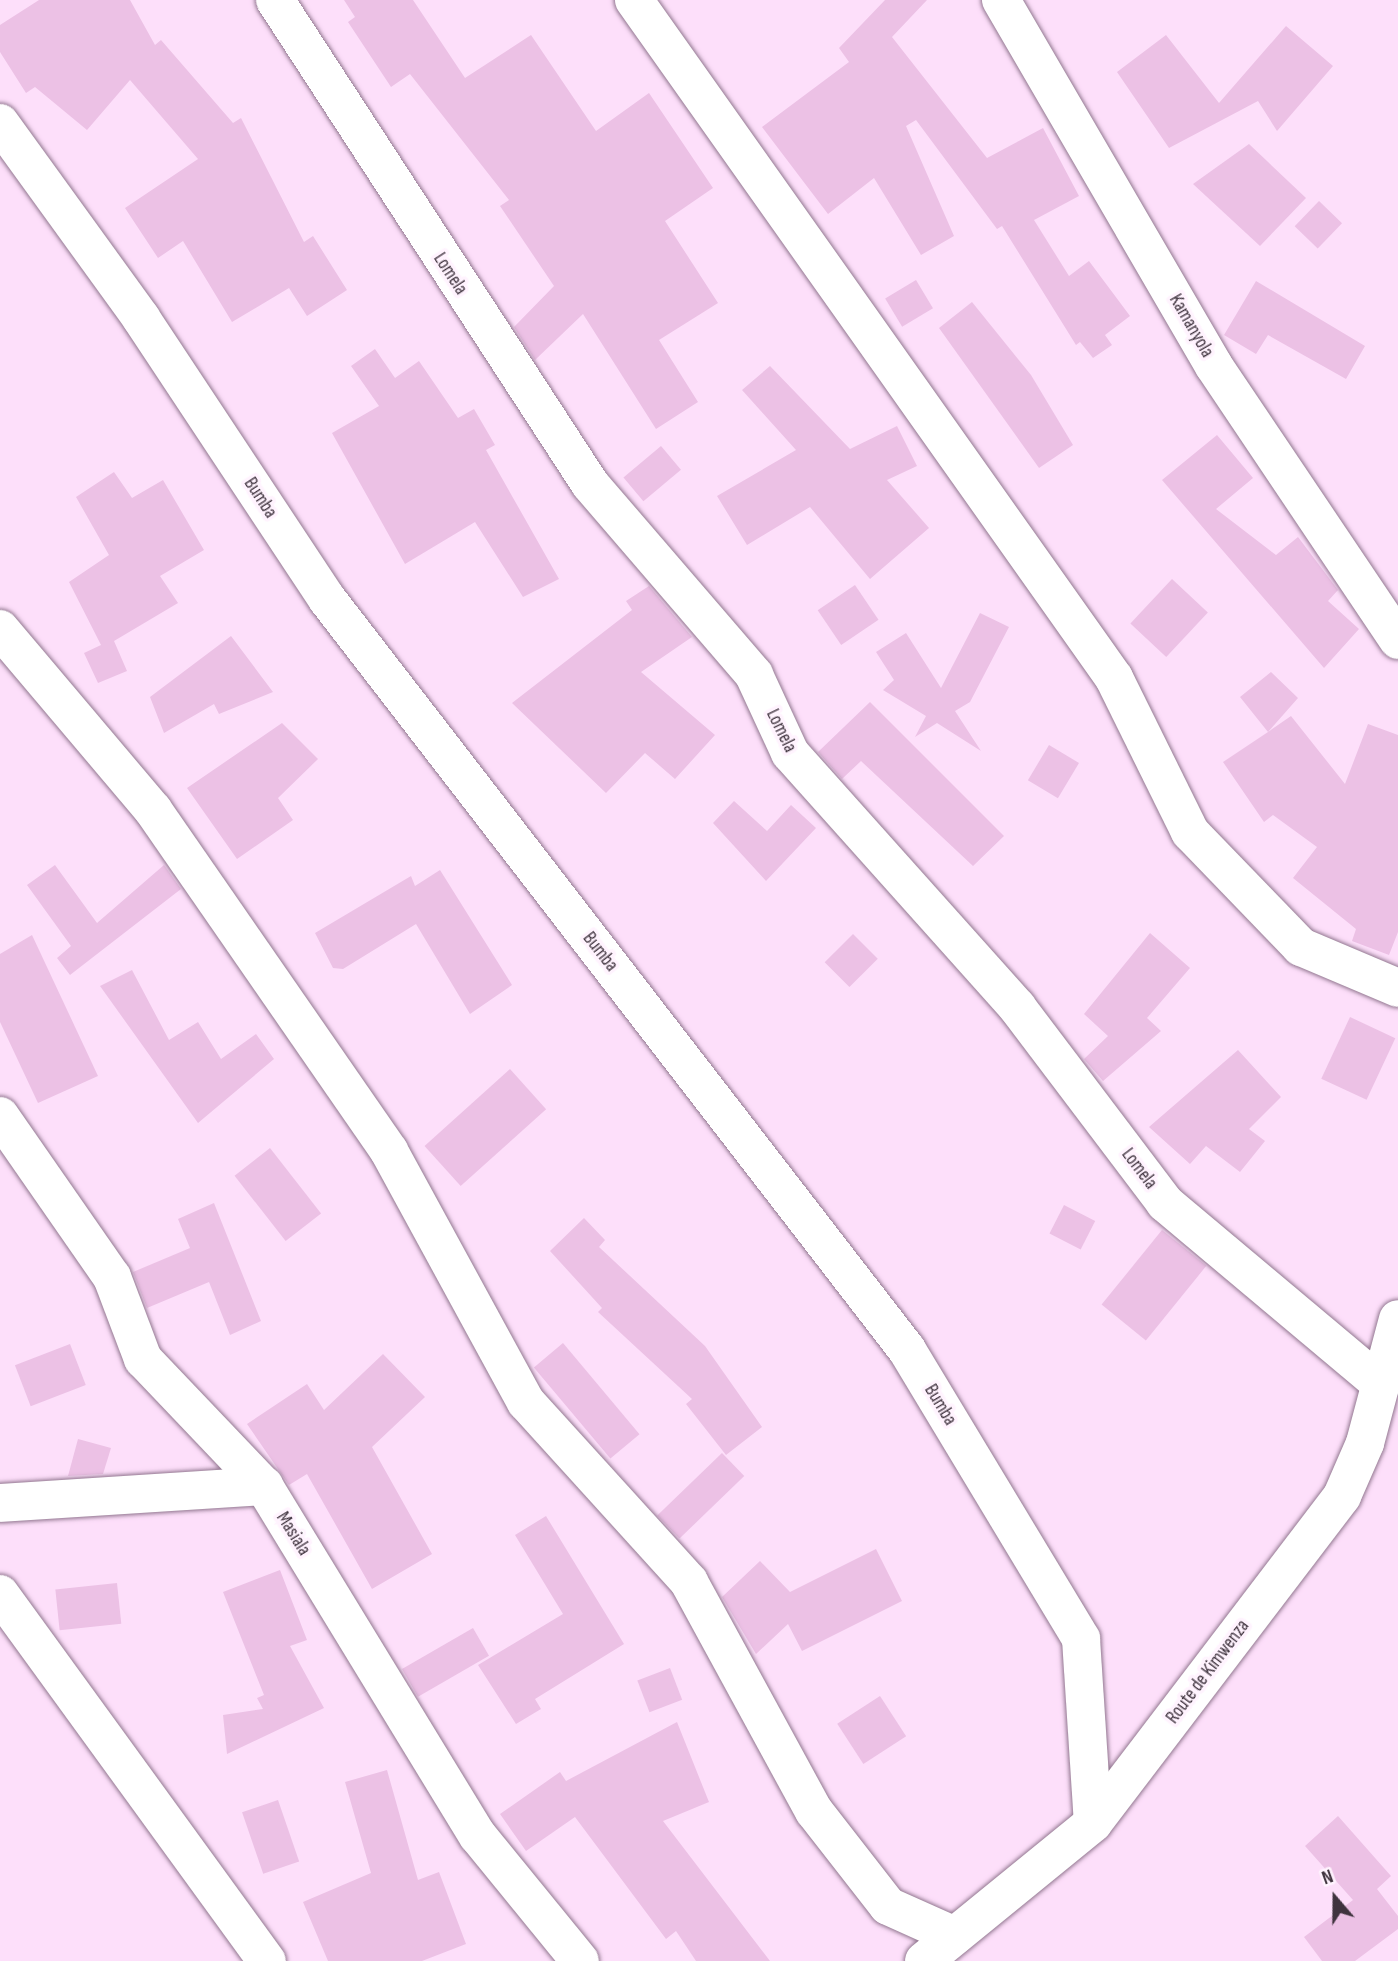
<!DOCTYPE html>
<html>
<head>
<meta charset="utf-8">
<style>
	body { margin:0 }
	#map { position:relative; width:1398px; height:1961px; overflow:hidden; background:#fddffa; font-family:"Sofia Sans Condensed",sans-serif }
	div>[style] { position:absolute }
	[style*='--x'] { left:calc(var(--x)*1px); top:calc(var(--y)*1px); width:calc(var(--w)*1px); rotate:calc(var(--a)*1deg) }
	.building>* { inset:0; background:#ecc1e5; transform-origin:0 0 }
	.roads { filter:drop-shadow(0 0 2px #927790) drop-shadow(0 0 2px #927790) }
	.minor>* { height:38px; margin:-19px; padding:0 19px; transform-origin:19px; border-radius:19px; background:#fff }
	.tertiary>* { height:38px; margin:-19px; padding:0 19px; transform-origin:19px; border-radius:19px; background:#fff }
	span { translate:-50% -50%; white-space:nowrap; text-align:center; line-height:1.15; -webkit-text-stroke:7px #fff3fe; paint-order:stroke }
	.street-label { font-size:19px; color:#3f333e }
	.north { position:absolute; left:1300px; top:1863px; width:70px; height:70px; -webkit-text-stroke:5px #fff3fe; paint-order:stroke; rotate:340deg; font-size:19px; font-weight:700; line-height:28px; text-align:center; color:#3f333e }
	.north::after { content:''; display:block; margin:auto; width:24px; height:32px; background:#3f333e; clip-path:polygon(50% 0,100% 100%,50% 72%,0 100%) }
</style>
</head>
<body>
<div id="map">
	<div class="building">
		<i style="clip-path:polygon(39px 0,130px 0,155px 45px,161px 40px,233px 123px,241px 118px,304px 242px,313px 236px,347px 290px,307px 316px,289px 288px,232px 322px,183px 241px,158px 258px,125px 208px,198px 159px,130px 80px,87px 130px,35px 87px,26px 93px,0 52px,0 25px)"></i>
		<i style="clip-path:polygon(344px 0,413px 0,465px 78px,531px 35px,596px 131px,649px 93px,713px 188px,665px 221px,718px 303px,659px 340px,698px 402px,656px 429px,583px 314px,535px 360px,514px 327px,554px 286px,500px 206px,509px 200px,410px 74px,391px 87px,348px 22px,355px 17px)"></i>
		<i style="clip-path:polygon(885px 0,927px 0,892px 37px,987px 158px,1043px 128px,1079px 196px,1034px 220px,1069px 276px,1089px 261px,1130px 316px,1105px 335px,1112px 345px,1093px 358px,1080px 342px,1076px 345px,1002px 226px,997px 229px,916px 120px,906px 126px,954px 236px,921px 255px,874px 178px,828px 214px,762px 127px,849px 62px,839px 48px)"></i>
		<i style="clip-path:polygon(1286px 26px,1333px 66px,1277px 131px,1258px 101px,1169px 148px,1117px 72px,1166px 35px,1219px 103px)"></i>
		<i style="clip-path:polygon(1249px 144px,1306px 198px,1260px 246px,1193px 184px)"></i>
		<i style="left:1319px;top:201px;width:32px;height:35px;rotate:44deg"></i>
		<i style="left:916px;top:280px;width:33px;height:36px;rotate:59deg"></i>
		<i style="clip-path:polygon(1256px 281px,1365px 346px,1346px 379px,1268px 335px,1256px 354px,1224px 335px)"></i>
		<i style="clip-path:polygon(972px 302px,1031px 375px,1073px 445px,1039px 468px,939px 328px)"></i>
		<i style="clip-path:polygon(375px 349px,395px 378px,419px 361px,458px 418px,474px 409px,495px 445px,486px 450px,559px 579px,523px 597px,475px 522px,405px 564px,332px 433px,379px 406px,351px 366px)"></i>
		<i style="clip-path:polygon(770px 366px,850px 449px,897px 426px,917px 466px,887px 480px,929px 528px,870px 579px,810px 507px,747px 545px,717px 496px,796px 450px,742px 390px)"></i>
		<i style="clip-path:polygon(1217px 435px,1253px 478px,1216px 509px,1276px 555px,1298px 537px,1338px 590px,1328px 601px,1359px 629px,1324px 668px,1162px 480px)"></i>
		<i style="left:661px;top:446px;width:31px;height:49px;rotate:50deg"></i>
		<i style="clip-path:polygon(114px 472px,132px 498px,163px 480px,204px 550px,160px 576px,178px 603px,114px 641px,127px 671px,98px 683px,84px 653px,101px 645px,69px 582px,109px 555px,76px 497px)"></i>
		<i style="left:1172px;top:579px;width:49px;height:61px;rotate:43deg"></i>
		<i style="left:855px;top:585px;width:42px;height:45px;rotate:56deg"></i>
		<i style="clip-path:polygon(649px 586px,692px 637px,641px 672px,715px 735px,675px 779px,645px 753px,606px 793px,512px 703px,632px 610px,626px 601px)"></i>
		<i style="clip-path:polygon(980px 613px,1009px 627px,970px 702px,955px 711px,981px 751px,937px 723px,915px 737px,926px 716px,883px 690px,894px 680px,876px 652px,906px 633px,941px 688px)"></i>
		<i style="clip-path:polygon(231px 636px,273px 692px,219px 714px,214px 704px,164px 733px,150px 697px)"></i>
		<i style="clip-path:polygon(1271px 672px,1298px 698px,1268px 732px,1291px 716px,1345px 784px,1368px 724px,1398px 735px,1398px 932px,1389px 955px,1352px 941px,1356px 929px,1293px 878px,1317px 847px,1273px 815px,1264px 822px,1223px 762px,1268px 732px,1240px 697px)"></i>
		<i style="clip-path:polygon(870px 702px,1004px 836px,973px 866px,861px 761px,842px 779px,818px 752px)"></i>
		<i style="clip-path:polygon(282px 723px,318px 759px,278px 798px,293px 820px,237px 859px,187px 788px)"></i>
		<i style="left:1049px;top:745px;width:35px;height:41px;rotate:31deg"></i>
		<i style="clip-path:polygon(734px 801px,767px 831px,791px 805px,816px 828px,766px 881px,713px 823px)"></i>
		<i style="clip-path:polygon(55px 865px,97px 923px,164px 865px,181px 889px,70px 975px,57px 958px,71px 946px,27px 885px)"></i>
		<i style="clip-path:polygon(440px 870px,512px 985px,470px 1014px,416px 924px,343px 969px,333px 968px,315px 933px,411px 876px,415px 886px)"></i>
		<i style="clip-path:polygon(1150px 933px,1190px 968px,1147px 1018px,1161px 1031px,1103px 1081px,1084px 1059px,1108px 1036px,1084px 1014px)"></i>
		<i style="left:853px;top:934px;width:35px;height:40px;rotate:45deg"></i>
		<i style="clip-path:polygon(32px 935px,98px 1076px,38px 1103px,0 1022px,0 954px)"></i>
		<i style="clip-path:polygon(132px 970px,169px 1040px,198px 1022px,221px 1059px,256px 1034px,274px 1059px,198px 1123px,100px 986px)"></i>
		<i style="left:1350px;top:1017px;width:50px;height:68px;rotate:25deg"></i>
		<i style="clip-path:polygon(1238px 1050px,1281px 1097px,1249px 1129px,1265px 1141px,1240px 1172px,1206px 1146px,1190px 1164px,1149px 1127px)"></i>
		<i style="left:510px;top:1069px;width:54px;height:115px;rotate:48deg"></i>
		<i style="left:270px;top:1148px;width:83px;height:45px;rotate:52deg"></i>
		<i style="clip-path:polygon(214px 1203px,261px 1321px,230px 1335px,209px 1282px,147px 1308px,133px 1272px,190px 1248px,178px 1219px)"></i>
		<i style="left:1064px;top:1205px;width:35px;height:32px;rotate:27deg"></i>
		<i style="clip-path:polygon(584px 1218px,605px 1240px,599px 1247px,705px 1346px,762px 1427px,726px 1455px,686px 1404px,692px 1399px,598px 1312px,602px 1308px,550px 1251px)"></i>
		<i style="left:1162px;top:1230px;width:57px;height:96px;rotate:39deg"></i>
		<i style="left:563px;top:1343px;width:119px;height:38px;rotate:50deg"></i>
		<i style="left:70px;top:1344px;width:44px;height:59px;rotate:69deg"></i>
		<i style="clip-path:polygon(383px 1354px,425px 1397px,372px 1447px,432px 1554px,372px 1589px,307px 1474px,289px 1485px,247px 1424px,307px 1384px,324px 1410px)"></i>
		<i style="clip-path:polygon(78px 1439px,111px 1448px,103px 1474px,68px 1476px)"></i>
		<i style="left:722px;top:1453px;width:32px;height:90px;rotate:46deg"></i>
		<i style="clip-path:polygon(546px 1516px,624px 1644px,535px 1699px,541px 1709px,516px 1724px,478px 1665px,563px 1614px,515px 1535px)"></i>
		<i style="clip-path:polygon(876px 1549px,902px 1601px,802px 1651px,788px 1624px,756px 1654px,722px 1597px,760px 1561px,790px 1592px)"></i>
		<i style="clip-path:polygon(280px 1570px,307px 1640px,290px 1646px,324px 1708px,227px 1754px,223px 1715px,263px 1709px,257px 1698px,264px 1695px,223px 1592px)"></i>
		<i style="left:117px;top:1583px;width:41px;height:62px;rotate:84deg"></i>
		<i style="left:473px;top:1628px;width:32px;height:82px;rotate:60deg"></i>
		<i style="left:670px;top:1668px;width:34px;height:35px;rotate:69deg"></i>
		<i style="left:880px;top:1696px;width:48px;height:51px;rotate:57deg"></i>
		<i style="clip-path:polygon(677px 1722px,709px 1802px,663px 1821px,770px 1961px,696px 1961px,676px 1931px,666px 1939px,575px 1817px,526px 1851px,500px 1814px,560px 1772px,566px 1781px)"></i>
		<i style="clip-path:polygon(387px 1770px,418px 1880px,439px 1872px,466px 1944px,422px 1961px,328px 1961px,303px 1902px,371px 1873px,345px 1782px)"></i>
		<i style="left:278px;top:1800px;width:65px;height:38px;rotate:71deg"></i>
		<i style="clip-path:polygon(1338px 1816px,1391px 1876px,1377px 1889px,1398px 1916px,1398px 1929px,1355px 1961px,1322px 1961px,1304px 1937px,1353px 1900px,1305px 1846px)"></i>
	</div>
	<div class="roads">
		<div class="minor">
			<i style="--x:275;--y:0;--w:577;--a:56.94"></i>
			<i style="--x:590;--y:484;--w:252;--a:49.3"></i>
			<i style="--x:754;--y:675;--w:86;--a:65.2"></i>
			<i style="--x:790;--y:753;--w:341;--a:48.2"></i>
			<i style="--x:1017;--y:1007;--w:246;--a:52.9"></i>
			<i style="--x:1165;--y:1203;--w:282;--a:40"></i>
			<i style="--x:634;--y:0;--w:831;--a:54.7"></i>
			<i style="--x:1114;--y:678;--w:172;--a:63.7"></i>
			<i style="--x:1190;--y:832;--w:160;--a:46"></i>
			<i style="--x:1301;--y:947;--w:105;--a:22.9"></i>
			<i style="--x:1001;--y:0;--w:423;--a:59.8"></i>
			<i style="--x:1214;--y:366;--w:330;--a:56.1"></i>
			<i style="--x:0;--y:123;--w:241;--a:54.1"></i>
			<i style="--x:141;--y:318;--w:337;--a:56.5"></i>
			<i style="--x:327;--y:599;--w:949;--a:52.32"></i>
			<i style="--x:907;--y:1350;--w:337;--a:58.9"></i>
			<i style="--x:1081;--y:1639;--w:184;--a:86.3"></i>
			<i style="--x:0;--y:629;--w:237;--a:49.8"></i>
			<i style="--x:153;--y:810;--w:415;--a:55.3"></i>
			<i style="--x:389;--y:1151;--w:286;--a:61.4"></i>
			<i style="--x:526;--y:1402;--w:243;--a:47.8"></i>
			<i style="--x:689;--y:1582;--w:261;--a:61.4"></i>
			<i style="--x:814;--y:1811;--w:120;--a:52.1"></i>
			<i style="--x:888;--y:1906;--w:73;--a:24.1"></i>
			<i style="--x:0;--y:1116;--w:196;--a:55.2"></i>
			<i style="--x:112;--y:1277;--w:88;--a:69.3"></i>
			<i style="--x:143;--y:1359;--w:175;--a:46.4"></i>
			<i style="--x:264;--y:1486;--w:410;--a:58.6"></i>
			<i style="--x:478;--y:1836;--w:161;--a:50.8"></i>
			<i style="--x:0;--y:1503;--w:265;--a:-3.7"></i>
			<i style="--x:0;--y:1594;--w:454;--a:54"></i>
		</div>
		<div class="tertiary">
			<i style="--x:924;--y:1961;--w:218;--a:-39.2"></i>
			<i style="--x:1093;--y:1823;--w:411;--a:-52.7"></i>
			<i style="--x:1342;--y:1496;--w:58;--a:-66.5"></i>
			<i style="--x:1365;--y:1443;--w:128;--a:-75.1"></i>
		</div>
	</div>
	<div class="street-label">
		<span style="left:450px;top:274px;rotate:57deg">Lomela</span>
		<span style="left:1191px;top:326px;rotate:60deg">Kamanyola</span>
		<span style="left:260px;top:498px;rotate:57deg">Bumba</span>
		<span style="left:781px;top:731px;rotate:64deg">Lomela</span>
		<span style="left:600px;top:952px;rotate:52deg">Bumba</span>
		<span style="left:1139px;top:1169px;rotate:53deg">Lomela</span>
		<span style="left:940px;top:1405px;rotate:59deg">Bumba</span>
		<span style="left:293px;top:1534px;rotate:58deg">Masiala</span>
		<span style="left:1208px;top:1672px;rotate:-53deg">Route de Kimwenza</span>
	</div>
	<div class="north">N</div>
</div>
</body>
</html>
